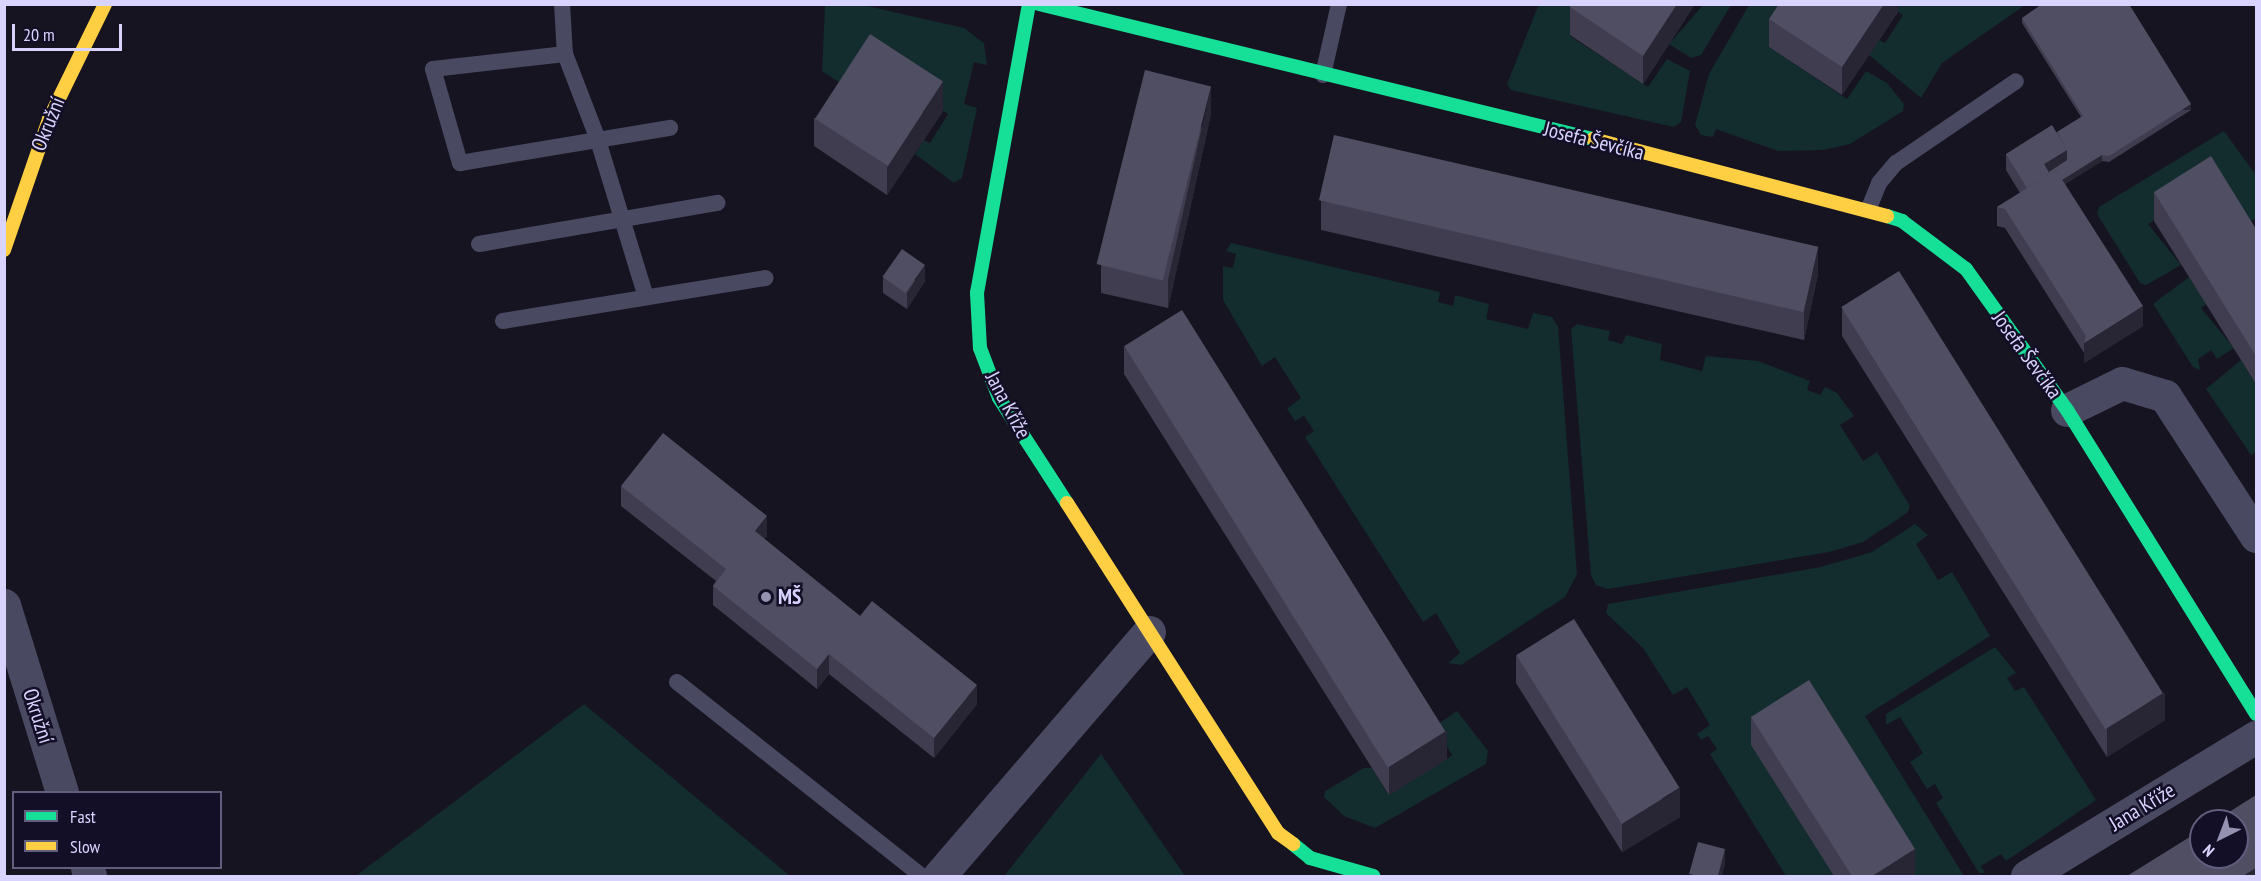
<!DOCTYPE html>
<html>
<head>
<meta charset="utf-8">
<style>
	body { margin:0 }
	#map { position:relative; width:2261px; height:881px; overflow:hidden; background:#161421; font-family:"PT Sans Narrow",sans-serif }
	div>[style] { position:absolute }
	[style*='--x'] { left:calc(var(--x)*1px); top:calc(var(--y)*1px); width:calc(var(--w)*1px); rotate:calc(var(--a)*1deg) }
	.green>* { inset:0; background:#132c2d }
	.lane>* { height:16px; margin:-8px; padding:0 8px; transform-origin:8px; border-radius:8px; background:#4a4962 }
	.street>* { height:33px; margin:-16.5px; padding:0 16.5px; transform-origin:16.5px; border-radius:16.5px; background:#4a4962 }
	.fast>* { height:14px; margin:-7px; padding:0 7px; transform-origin:7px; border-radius:7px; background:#16e098 }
	.slow>* { height:14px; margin:-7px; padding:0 7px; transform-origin:7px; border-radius:7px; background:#ffcf43 }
	.wall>* { inset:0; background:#403d50 }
	.shaded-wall>* { inset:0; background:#282635; transform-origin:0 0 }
	.building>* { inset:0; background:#504e63; transform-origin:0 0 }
	.dots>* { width:16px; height:16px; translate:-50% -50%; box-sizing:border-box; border:3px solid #130f26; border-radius:50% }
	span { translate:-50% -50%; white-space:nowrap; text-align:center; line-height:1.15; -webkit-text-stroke:5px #130f26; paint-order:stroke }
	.street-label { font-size:21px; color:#d9d4ff }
	.poi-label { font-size:21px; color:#d9d4ff; font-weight:700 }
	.left { translate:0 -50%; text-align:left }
	.frame { position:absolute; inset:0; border:6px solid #d9d4ff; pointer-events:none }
	.legend { position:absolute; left:12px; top:791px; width:210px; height:78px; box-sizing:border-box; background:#130f26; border:2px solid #625e7d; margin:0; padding:8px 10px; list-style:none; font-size:18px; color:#d9d4ff }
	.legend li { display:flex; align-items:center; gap:12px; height:30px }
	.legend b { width:30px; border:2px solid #625e7d }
	.north { position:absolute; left:2189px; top:809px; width:60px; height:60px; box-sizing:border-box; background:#130f26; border:2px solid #625e7d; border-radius:50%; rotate:222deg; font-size:16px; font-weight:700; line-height:24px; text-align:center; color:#d9d4ff }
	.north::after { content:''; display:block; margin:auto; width:21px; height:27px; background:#9591b1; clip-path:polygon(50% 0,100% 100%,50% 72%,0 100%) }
	.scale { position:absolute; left:12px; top:24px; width:110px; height:27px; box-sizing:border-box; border:3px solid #d9d4ff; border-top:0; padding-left:8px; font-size:18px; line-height:21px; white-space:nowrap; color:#d9d4ff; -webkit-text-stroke:4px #130f26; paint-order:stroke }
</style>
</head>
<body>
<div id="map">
	<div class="green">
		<i style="clip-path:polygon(1539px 4px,1582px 5px,1570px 36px,1648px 87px,1667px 59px,1690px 71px,1681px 122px,1674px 127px,1511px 90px,1507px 84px)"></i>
		<i style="clip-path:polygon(825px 5px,863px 5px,964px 28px,984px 43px,987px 65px,974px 62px,964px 104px,977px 108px,962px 178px,954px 183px,915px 154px,924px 140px,930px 143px,948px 114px,870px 62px,851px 90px,822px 71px)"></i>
		<i style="clip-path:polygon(1703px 5px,1731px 5px,1701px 55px,1691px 58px,1669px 44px)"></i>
		<i style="clip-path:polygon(1749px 5px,1789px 5px,1769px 47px,1847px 99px,1866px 71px,1887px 83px,1904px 104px,1903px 111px,1850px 144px,1824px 150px,1778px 151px,1716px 129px,1713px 137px,1701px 135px,1695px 125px,1709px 74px)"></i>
		<i style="clip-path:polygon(1887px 5px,2025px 5px,1942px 63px,1921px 98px,1869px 55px,1879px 40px,1885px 43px,1903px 15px)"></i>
		<i style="clip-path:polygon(2224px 131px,2256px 175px,2256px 218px,2239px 230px,2211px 185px,2148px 224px,2181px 265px,2146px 285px,2140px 283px,2097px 214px,2099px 207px)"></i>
		<i style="clip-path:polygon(1231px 243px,1440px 292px,1438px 302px,1453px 306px,1455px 295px,1489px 304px,1486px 319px,1528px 329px,1533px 313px,1552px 317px,1558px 326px,1577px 574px,1565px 597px,1461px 665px,1448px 663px,1460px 653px,1436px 613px,1423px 622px,1305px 437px,1314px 431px,1304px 416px,1295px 421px,1287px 409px,1301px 398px,1275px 357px,1262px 366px,1223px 300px,1223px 266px,1233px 268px,1236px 254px,1226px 251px)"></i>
		<i style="clip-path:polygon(2189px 277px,2207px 304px,2201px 308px,2234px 348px,2217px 359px,2211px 350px,2198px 359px,2200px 370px,2193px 367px,2153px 304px)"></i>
		<i style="clip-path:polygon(1577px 324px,1610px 331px,1608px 340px,1622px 344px,1626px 335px,1662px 344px,1660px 360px,1702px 371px,1706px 356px,1758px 361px,1810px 381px,1807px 390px,1820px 395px,1825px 387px,1837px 393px,1854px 416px,1840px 425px,1863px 461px,1877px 452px,1910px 506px,1907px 513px,1863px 542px,1829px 552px,1608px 589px,1596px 585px,1591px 575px,1571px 329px)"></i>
		<i style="clip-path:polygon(2241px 360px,2256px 384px,2256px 452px,2251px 455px,2206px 389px)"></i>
		<i style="clip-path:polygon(1915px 524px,1928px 535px,1916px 544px,1938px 580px,1952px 572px,1990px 636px,1865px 716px,1964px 876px,1786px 876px,1710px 754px,1717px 749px,1708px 736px,1701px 740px,1697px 734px,1710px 725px,1687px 687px,1673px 695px,1643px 648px,1606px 613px,1608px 604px,1821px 567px,1872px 552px)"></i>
		<i style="clip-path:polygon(1995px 647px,2016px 673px,2007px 678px,2015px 691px,2024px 687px,2096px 800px,2006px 861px,2001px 854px,1981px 866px,1985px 873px,1979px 873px,1936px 803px,1943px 798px,1935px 784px,1927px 789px,1910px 762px,1923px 753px,1900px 717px,1886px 725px,1886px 714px)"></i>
		<i style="clip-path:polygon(584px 704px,790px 876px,358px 876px,357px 875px)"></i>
		<i style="clip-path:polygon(1457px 711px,1488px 751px,1486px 764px,1375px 828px,1344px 816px,1324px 797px,1325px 791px,1364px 768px,1372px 768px,1389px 795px,1447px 759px,1452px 755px,1435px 726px)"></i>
		<i style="clip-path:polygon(1101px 754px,1185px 876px,1004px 876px)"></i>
	</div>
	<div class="lane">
		<i style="--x:562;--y:4;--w:50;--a:86.6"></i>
		<i style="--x:565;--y:54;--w:89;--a:68.9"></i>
		<i style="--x:597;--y:137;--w:167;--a:73"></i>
		<i style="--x:565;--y:54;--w:133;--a:173.5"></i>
		<i style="--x:433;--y:69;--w:98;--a:74"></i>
		<i style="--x:460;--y:163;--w:213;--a:-9.5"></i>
		<i style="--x:1323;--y:75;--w:73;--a:-77.3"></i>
		<i style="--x:1869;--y:208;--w:27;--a:-68"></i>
		<i style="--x:1879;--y:183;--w:26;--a:-50"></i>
		<i style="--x:1896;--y:163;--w:145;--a:-34.3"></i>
		<i style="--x:479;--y:244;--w:242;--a:-9.8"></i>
		<i style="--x:503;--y:321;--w:266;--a:-9.3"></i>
		<i style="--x:677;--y:682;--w:313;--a:38.4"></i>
	</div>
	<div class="street">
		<i style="--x:2067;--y:410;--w:61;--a:-26.1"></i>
		<i style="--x:2122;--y:383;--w:45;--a:16.8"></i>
		<i style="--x:2165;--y:396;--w:167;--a:57"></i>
		<i style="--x:4;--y:605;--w:196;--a:72.8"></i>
		<i style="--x:87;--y:868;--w:9;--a:69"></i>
		<i style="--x:939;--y:876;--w:322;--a:-49.3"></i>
		<i style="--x:2027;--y:876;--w:268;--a:-31.3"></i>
	</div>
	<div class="fast">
		<i style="--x:1029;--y:4;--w:294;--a:100.2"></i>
		<i style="--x:977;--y:293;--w:55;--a:86.9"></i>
		<i style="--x:980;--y:348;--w:53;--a:69.2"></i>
		<i style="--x:999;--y:398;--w:125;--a:57.1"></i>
		<i style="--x:1039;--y:4;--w:570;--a:13.7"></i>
		<i style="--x:1887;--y:216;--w:16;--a:18"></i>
		<i style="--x:1902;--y:221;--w:80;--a:36.9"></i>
		<i style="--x:1966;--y:269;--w:173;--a:54.4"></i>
		<i style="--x:2067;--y:410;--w:358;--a:58.1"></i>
		<i style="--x:1293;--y:844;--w:22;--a:39"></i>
		<i style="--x:1310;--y:858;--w:66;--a:15.9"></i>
	</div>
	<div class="slow">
		<i style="--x:1593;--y:139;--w:304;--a:14.7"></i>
		<i style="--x:4;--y:250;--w:139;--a:-71"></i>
		<i style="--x:49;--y:119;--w:128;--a:-64"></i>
		<i style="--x:1067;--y:503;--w:392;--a:57.4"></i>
		<i style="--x:1278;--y:833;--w:19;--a:36"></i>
	</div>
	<div class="wall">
		<i style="clip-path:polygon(1571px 4px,1695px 4px,1643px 84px,1570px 35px,1570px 7px)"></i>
		<i style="clip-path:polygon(1898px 4px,1898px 12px,1842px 95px,1769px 47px,1769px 19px)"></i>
		<i style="clip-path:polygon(2022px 18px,2191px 110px,2109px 162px,2102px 161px,2065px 184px,2143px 326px,2084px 363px,2084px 353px,2005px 228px,1997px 226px,1997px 207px,2020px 193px,2006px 170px,2006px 154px,2057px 132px,2081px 117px,2022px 23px)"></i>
		<i style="clip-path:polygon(943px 111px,887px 195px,814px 146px,814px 118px)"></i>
		<i style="clip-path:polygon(1211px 114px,1168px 308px,1101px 293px,1101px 265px)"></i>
		<i style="clip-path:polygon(2154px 192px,2256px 229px,2256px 384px,2154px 221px)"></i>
		<i style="clip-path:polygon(1321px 201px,1818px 274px,1804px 340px,1321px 230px)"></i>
		<i style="clip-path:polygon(883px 277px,925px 281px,907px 309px,883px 293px)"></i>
		<i style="clip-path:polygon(1842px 308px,2165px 720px,2107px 757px,1842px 336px)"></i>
		<i style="clip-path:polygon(1124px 346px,1447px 759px,1389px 795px,1124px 374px)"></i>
		<i style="clip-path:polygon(621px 486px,767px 536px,764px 539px,860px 616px,977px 704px,934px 758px,829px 674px,817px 689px,713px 605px,713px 586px,716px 581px,621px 506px)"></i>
		<i style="clip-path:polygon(1516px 655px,1680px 817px,1622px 852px,1516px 683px)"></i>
		<i style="clip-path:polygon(1751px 717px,1915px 876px,1834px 876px,1751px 745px)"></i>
	</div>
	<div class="shaded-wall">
		<i style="clip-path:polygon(1677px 4px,1695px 4px,1643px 84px,1643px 56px)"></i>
		<i style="clip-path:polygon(1884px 4px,1898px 4px,1898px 12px,1842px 95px,1842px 67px)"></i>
		<i style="clip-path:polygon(943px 82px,943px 111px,887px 195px,887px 167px)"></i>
		<i style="clip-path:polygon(1211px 86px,1211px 114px,1168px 308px,1168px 280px)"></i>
		<i style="left:2191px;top:104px;width:6px;height:97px;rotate:90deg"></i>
		<i style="clip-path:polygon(2067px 150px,2067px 166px,2047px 179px,2044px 164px)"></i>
		<i style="clip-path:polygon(2102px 155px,2102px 161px,2028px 207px,2028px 191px)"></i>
		<i style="clip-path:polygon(1818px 246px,1818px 274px,1804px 340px,1804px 312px)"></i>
		<i style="clip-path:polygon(925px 265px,925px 281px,907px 309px,907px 293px)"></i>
		<i style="clip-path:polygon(2143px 306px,2143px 326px,2084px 363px,2084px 343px)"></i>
		<i style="clip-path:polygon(767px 516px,767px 536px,755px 551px,755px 531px)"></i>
		<i style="clip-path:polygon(829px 654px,829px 674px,817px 689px,817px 669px)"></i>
		<i style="clip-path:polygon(977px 685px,977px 704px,934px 758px,934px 738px)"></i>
		<i style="clip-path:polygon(2165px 692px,2165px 720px,2107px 757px,2107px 728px)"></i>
		<i style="clip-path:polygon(1447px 730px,1447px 759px,1389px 795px,1389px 767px)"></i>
		<i style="clip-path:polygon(1680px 788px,1680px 817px,1622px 852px,1622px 824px)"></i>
		<i style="clip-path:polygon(1725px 849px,1725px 865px,1722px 876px,1718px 876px)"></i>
		<i style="clip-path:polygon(1915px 849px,1915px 876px,1872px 876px)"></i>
		<i style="clip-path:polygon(2256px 868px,2256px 876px,2243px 876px)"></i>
	</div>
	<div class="building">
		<i style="clip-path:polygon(1571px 4px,1677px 4px,1643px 56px,1570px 7px)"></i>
		<i style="clip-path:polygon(1779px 4px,1884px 4px,1842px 67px,1769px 19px)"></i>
		<i style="clip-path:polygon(2042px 4px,2129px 4px,2191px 104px,2109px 156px,2102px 155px,2062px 180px,2056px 170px,2050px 174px,2049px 172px,2067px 160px,2067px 150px,2057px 132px,2083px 116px,2022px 18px)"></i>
		<i style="left:870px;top:34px;width:87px;height:101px;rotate:33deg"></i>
		<i style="left:1145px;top:70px;width:68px;height:200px;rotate:14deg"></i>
		<i style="clip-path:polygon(2052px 125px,2067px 150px,2044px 164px,2050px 174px,2027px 188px,2006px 154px)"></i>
		<i style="left:1334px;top:135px;width:497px;height:67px;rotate:13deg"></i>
		<i style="clip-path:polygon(2211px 156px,2256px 229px,2256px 356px,2154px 192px)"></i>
		<i style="clip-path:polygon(2056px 170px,2143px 306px,2084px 343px,2086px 336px,2005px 209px,1997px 207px)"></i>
		<i style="left:902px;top:249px;width:28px;height:34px;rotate:35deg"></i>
		<i style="left:1899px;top:271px;width:498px;height:68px;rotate:58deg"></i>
		<i style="left:1182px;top:310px;width:497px;height:68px;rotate:58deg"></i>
		<i style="clip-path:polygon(663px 433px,767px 516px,755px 531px,860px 616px,872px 601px,977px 685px,934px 738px,829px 654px,817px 669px,713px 586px,726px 569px,621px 486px)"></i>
		<i style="left:1574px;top:619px;width:199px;height:68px;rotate:58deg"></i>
		<i style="clip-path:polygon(1809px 680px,1915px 849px,1872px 876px,1852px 876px,1751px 717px)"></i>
		<i style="clip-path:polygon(2256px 795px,2256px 868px,2243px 876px,2127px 876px,2201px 830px,2201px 857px,2237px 857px,2237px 821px,2215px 821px)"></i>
		<i style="clip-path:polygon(1698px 842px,1725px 849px,1718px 876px,1699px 876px,1689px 874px)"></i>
	</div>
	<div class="dots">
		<i style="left:766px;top:597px;background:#9591b1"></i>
	</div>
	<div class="street-label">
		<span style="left:48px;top:124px;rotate:-68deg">Okružní</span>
		<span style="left:1594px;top:141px;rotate:14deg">Josefa Ševčíka</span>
		<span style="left:2027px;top:355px;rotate:54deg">Josefa Ševčíka</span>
		<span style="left:1008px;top:405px;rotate:62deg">Jana Kříže</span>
		<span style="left:38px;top:716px;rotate:72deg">Okružní</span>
		<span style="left:2142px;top:807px;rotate:-31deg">Jana Kříže</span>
	</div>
	<div class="poi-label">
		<span class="left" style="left:778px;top:597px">MŠ</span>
	</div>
	<div class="frame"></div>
	<ul class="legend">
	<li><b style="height:8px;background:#16e098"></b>Fast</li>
	<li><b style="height:8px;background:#ffcf43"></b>Slow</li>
	</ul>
	<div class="north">N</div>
	<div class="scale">20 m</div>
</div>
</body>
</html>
